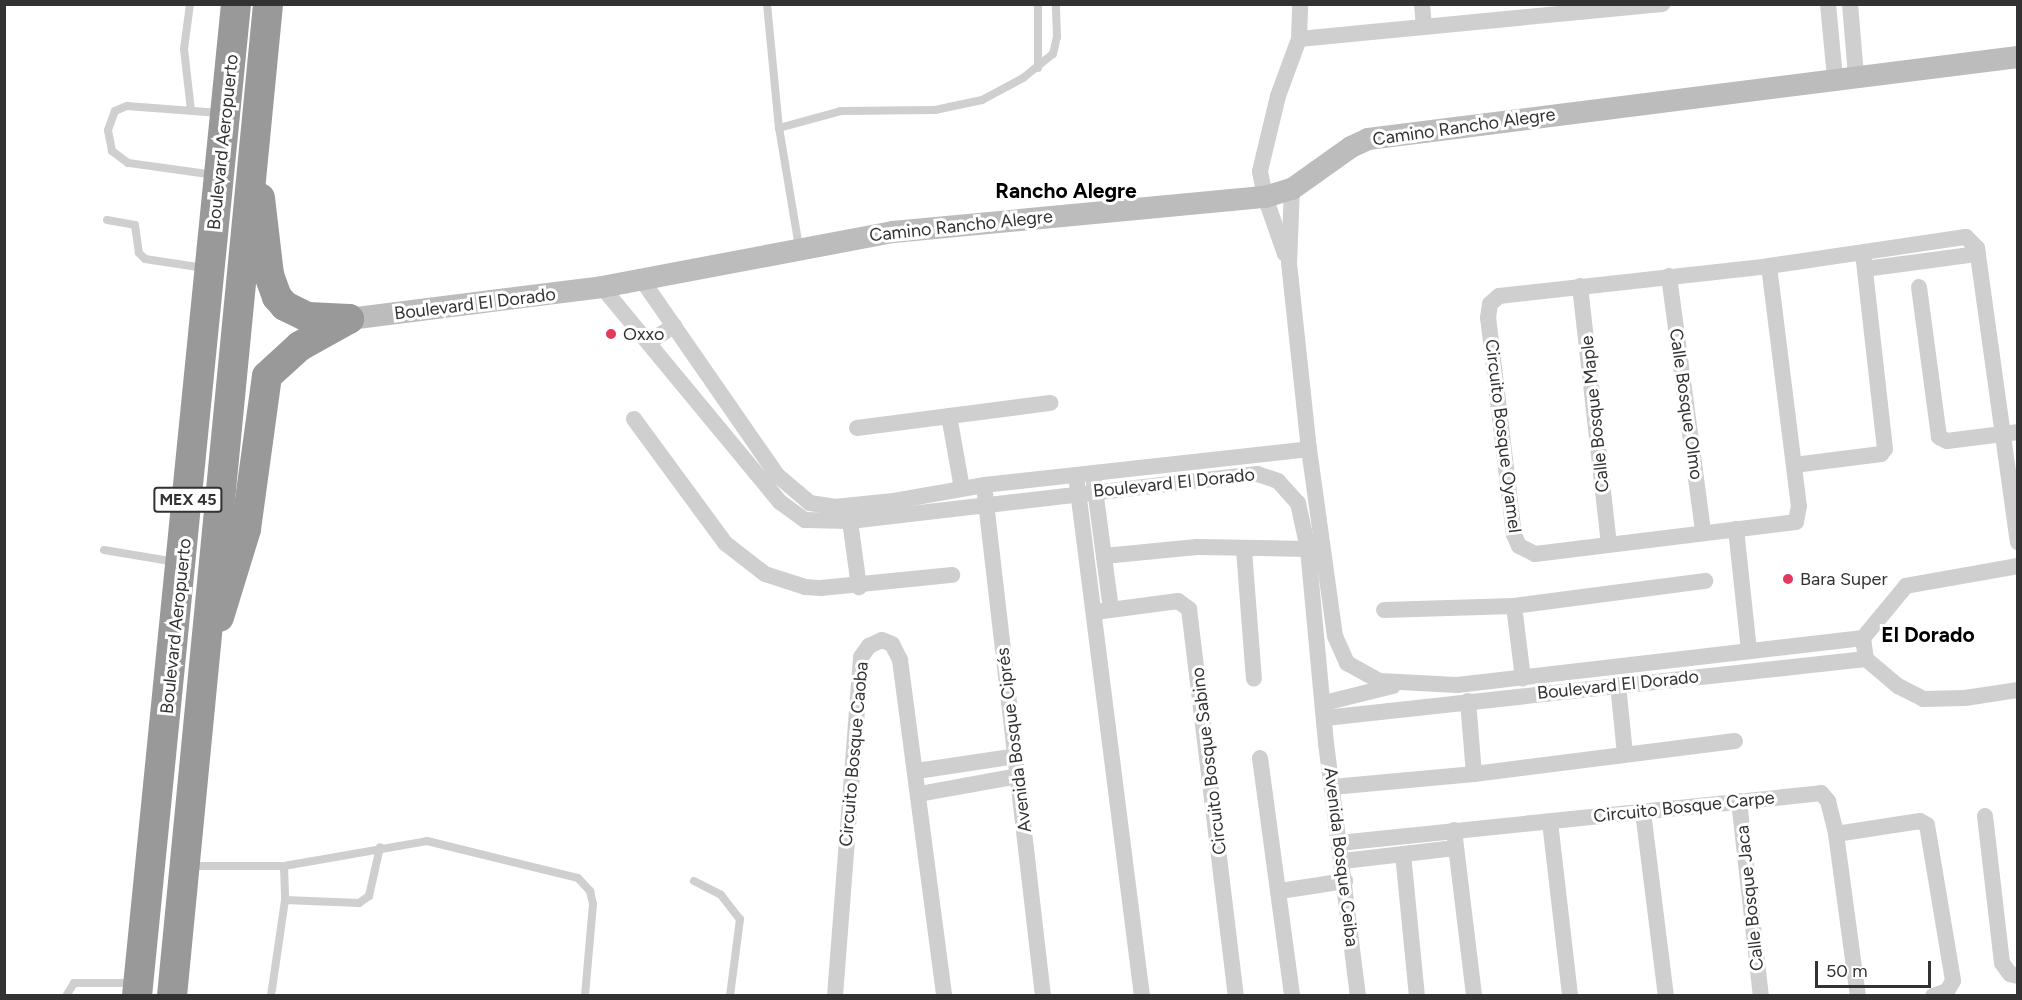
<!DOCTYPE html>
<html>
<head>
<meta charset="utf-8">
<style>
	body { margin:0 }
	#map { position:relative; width:2022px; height:1000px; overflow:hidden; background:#fff; font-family:Figtree,sans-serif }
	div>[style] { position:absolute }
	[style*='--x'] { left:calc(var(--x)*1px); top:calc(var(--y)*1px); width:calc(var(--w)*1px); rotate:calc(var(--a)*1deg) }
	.lane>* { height:8px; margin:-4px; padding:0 4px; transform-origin:4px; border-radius:4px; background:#cfcfcf }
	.street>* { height:16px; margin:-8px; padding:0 8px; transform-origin:8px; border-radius:8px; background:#cfcfcf }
	.secondary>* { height:22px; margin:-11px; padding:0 11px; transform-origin:11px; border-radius:11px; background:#bcbcbc }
	.highway>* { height:30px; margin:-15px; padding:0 15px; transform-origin:15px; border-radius:15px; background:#999 }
	.dots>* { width:16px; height:16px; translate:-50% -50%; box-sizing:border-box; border:3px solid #fff; border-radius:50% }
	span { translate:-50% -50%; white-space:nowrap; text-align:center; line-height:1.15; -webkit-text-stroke:6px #fff; paint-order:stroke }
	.shield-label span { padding:2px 4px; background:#fff; border:2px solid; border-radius:4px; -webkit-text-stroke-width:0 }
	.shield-label { font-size:16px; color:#323232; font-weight:700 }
	.street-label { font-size:18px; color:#323232 }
	.poi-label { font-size:18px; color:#323232 }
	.left { translate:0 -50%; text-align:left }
	.quarter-label { font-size:21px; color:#000; font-weight:700 }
	.frame { position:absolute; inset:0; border:6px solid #323232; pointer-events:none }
	.scale { position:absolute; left:1815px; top:961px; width:116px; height:27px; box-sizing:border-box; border:3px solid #323232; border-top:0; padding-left:8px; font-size:18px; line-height:21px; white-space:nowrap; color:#323232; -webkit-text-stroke:4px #fff; paint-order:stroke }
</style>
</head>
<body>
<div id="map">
	<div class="lane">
		<i style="--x:190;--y:4;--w:45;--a:97.6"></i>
		<i style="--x:184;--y:49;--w:61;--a:83.5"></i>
		<i style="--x:767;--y:4;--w:125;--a:84.5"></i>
		<i style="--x:1038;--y:68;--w:64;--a:-90"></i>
		<i style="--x:215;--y:175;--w:88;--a:-172.1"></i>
		<i style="--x:128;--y:163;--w:20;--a:-143"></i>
		<i style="--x:112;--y:151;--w:21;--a:-101"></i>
		<i style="--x:108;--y:130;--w:20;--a:-70"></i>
		<i style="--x:115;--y:111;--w:13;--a:-23"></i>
		<i style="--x:127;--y:106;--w:93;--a:4.3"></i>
		<i style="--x:107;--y:220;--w:28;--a:10"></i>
		<i style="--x:135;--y:225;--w:28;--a:82"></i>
		<i style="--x:139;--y:253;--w:8;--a:45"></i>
		<i style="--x:145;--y:259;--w:60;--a:8.7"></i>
		<i style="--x:799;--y:247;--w:121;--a:-99.5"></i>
		<i style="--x:779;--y:128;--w:64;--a:-15.3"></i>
		<i style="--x:841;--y:111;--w:94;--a:-0.6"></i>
		<i style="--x:935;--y:110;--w:48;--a:-12"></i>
		<i style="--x:982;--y:100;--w:47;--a:-28.2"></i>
		<i style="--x:1023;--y:78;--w:38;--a:-39"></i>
		<i style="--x:1053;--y:54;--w:17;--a:-77"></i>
		<i style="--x:1057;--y:37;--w:33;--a:-92"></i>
		<i style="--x:104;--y:550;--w:73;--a:9.5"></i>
		<i style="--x:189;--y:866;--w:95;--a:0"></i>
		<i style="--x:284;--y:866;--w:145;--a:-9.9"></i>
		<i style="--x:427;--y:841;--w:155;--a:13.8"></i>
		<i style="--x:578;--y:878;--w:18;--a:47"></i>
		<i style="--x:590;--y:891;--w:13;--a:77"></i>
		<i style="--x:593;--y:904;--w:92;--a:95"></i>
		<i style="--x:284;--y:866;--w:34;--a:88"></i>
		<i style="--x:285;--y:900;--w:74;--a:2.3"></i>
		<i style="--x:359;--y:903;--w:12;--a:-35"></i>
		<i style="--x:369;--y:896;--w:50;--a:-77.3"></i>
		<i style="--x:694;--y:881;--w:30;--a:27"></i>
		<i style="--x:721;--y:895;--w:31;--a:52"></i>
		<i style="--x:740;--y:919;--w:78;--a:97.4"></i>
		<i style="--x:66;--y:996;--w:15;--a:-58"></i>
		<i style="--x:74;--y:983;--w:58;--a:0"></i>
		<i style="--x:271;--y:996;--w:97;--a:-81.7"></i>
	</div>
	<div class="street">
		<i style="--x:1422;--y:4;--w:23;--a:85"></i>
		<i style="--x:1828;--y:4;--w:74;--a:84.6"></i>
		<i style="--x:1850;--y:4;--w:71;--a:85.2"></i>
		<i style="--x:1299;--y:39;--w:365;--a:-5.5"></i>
		<i style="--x:1292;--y:189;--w:74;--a:92.3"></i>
		<i style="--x:1289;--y:263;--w:187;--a:83.9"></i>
		<i style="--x:1309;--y:449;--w:189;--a:82.1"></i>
		<i style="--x:1335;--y:636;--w:30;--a:66"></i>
		<i style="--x:1347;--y:663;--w:38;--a:29"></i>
		<i style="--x:1380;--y:681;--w:77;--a:3"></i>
		<i style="--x:1457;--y:685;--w:409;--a:-6.6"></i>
		<i style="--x:1285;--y:254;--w:60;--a:-109.3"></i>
		<i style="--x:1265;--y:197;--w:26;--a:-101"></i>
		<i style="--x:1260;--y:171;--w:77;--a:-76.5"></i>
		<i style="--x:1278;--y:96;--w:61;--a:-69.8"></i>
		<i style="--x:1299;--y:39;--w:35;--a:-88"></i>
		<i style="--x:1769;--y:266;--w:242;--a:82.9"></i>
		<i style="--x:1799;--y:506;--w:16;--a:101"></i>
		<i style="--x:1796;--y:522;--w:263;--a:173"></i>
		<i style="--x:1535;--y:554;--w:18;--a:-153"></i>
		<i style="--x:1519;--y:546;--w:12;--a:-114"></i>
		<i style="--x:1514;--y:535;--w:219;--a:-96.8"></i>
		<i style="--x:1488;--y:318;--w:14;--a:-82"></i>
		<i style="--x:1490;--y:304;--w:12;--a:-42"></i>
		<i style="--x:1499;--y:296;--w:272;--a:-6.3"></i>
		<i style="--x:1769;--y:266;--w:199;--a:-8.4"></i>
		<i style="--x:1966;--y:237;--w:16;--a:45"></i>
		<i style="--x:1977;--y:248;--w:297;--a:82.1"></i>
		<i style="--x:1865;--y:269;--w:114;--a:-7.6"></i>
		<i style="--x:1669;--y:276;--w:258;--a:82.4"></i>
		<i style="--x:642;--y:280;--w:237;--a:55.3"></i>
		<i style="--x:777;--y:475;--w:43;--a:40.3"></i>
		<i style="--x:810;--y:503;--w:24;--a:9"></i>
		<i style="--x:834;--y:507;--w:60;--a:-5.7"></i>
		<i style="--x:894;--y:501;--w:91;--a:-10.1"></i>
		<i style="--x:984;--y:485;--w:327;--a:-6.3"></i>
		<i style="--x:1580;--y:286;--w:259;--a:83.6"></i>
		<i style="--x:602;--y:287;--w:279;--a:50.4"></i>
		<i style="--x:780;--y:502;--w:31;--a:36"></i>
		<i style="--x:805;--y:520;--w:45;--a:1.3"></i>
		<i style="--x:850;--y:521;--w:410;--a:-6.6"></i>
		<i style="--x:1257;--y:474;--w:22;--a:18"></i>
		<i style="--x:1278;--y:481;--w:30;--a:48"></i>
		<i style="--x:1298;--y:503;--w:47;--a:77.7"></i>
		<i style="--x:1308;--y:549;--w:195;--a:84.7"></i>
		<i style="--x:1326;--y:743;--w:255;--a:82.8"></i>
		<i style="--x:1919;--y:287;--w:151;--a:82.4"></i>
		<i style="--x:1939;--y:437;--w:9;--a:27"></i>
		<i style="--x:1947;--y:441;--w:72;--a:-7.2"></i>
		<i style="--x:649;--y:342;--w:30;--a:-33"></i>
		<i style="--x:949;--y:416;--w:73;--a:79.8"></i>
		<i style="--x:634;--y:419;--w:154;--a:53.7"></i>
		<i style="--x:725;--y:543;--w:51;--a:37.8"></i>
		<i style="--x:765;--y:574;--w:42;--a:18"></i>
		<i style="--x:805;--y:587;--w:16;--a:4"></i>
		<i style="--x:821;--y:588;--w:132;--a:-5.7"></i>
		<i style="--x:857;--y:428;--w:195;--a:-7.4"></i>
		<i style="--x:1794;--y:465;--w:88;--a:-7.2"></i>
		<i style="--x:1881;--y:454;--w:6;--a:-51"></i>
		<i style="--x:1885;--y:449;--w:198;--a:-96.4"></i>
		<i style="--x:1094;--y:482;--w:128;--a:82.4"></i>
		<i style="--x:1077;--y:483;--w:517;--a:82.78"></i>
		<i style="--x:985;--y:494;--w:505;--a:83.41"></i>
		<i style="--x:850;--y:521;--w:67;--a:82.2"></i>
		<i style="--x:1736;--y:529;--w:123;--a:83.9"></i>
		<i style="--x:1244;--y:550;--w:129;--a:85.6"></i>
		<i style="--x:1104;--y:556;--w:93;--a:-5.5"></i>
		<i style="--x:1197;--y:547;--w:111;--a:1"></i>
		<i style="--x:2018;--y:566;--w:114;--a:169.9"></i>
		<i style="--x:1906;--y:586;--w:67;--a:129.6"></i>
		<i style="--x:1863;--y:638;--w:21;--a:82"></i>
		<i style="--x:1866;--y:659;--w:42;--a:40.2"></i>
		<i style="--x:1898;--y:686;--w:28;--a:27"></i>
		<i style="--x:1923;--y:699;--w:42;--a:-1.4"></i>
		<i style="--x:1965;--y:698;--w:54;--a:-8.6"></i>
		<i style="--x:1514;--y:606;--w:73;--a:82.9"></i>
		<i style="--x:1384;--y:610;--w:130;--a:-1.8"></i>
		<i style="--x:1514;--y:606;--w:193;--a:-7.5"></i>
		<i style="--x:1095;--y:612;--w:84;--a:-7.5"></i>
		<i style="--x:1178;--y:601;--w:14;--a:36"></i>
		<i style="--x:1189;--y:609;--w:390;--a:83.1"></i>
		<i style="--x:1618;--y:685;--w:69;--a:84.2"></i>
		<i style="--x:1468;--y:701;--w:73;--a:85.3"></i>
		<i style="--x:1324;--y:703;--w:71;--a:-13.8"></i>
		<i style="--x:1325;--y:718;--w:544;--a:-6.22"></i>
		<i style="--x:1260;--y:758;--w:240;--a:82.3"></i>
		<i style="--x:917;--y:771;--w:100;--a:-8.6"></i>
		<i style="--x:1332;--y:787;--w:143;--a:-5.2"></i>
		<i style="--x:1474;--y:774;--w:263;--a:-7.2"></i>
		<i style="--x:919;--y:794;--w:101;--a:-10.3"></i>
		<i style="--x:1739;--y:801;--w:196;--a:83.6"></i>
		<i style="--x:1643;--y:812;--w:185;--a:82.9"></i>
		<i style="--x:1985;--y:816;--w:148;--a:83.4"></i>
		<i style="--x:2002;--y:963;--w:14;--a:54"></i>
		<i style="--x:2010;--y:974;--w:8;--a:14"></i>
		<i style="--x:1550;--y:822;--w:175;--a:83.4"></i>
		<i style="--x:1454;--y:830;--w:167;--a:83.1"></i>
		<i style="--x:1836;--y:834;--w:85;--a:-8.8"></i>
		<i style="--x:1920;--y:821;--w:8;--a:30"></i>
		<i style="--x:1927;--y:825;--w:158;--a:80.5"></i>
		<i style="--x:1953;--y:981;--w:12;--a:121"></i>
		<i style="--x:1947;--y:991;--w:15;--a:160"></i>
		<i style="--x:1339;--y:843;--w:485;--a:-5.9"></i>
		<i style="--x:1821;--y:793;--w:11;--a:49"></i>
		<i style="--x:1828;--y:801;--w:34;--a:76"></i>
		<i style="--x:1836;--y:834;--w:163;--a:82.3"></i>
		<i style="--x:1403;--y:854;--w:143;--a:84.4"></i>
		<i style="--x:1343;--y:861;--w:113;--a:-6.6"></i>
		<i style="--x:1280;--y:891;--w:66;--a:-8.7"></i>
		<i style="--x:835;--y:996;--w:340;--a:-85.6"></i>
		<i style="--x:861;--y:657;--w:14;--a:-54"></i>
		<i style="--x:869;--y:646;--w:14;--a:-25"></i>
		<i style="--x:882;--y:640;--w:11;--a:22"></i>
		<i style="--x:892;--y:644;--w:18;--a:63"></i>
		<i style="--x:900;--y:660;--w:339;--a:82.5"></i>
	</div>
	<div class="secondary">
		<i style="--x:349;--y:319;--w:255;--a:-7.2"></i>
		<i style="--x:602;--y:287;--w:296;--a:-10.7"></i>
		<i style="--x:893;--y:232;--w:374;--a:-5.4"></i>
		<i style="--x:1265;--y:197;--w:28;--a:-17"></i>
		<i style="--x:1292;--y:189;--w:72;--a:-35.4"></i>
		<i style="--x:1351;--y:147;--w:19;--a:-25"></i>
		<i style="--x:1368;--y:139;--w:655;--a:-7.19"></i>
	</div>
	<div class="highway">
		<i style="--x:260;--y:198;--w:78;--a:83.3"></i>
		<i style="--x:269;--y:275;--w:23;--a:70"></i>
		<i style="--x:277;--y:297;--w:12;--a:48"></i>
		<i style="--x:285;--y:306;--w:25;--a:26"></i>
		<i style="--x:308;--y:317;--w:41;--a:2.8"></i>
		<i style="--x:219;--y:617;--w:92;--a:-72.9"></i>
		<i style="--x:246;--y:529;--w:154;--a:-82.2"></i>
		<i style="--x:267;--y:376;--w:45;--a:-42.3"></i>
		<i style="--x:300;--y:346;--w:56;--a:-28.9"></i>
		<i style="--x:137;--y:996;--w:997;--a:-84.3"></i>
		<i style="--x:172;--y:996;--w:997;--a:-84.47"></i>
	</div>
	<div class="dots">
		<i style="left:611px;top:334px;background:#e4385c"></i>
		<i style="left:1788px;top:579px;background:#e4385c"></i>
	</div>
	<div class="shield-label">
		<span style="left:188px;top:500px">MEX 45</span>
	</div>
	<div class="street-label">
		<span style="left:1464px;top:127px;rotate:-8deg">Camino Rancho Alegre</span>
		<span style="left:223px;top:142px;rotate:-84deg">Boulevard Aeropuerto</span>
		<span style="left:961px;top:226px;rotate:-6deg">Camino Rancho Alegre</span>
		<span style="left:475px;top:304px;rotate:-7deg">Boulevard El Dorado</span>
		<span style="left:1686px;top:404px;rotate:82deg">Calle Bosque Olmo</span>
		<span style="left:1595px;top:414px;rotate:-96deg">Calle Bosque Maple</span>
		<span style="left:1503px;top:436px;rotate:83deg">Circuito Bosque Oyamel</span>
		<span style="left:1174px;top:483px;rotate:-6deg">Boulevard El Dorado</span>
		<span style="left:176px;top:626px;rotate:-84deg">Boulevard Aeropuerto</span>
		<span style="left:1618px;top:685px;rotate:-6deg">Boulevard El Dorado</span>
		<span style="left:1014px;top:740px;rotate:-97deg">Avenida Bosque Ciprés</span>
		<span style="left:854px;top:754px;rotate:-85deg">Circuito Bosque Caoba</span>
		<span style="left:1209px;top:761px;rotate:-97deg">Circuito Bosque Sabino</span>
		<span style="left:1684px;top:807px;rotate:-6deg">Circuito Bosque Carpe</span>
		<span style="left:1341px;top:857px;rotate:83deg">Avenida Bosque Ceiba</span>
		<span style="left:1750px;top:898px;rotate:-96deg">Calle Bosque Jaca</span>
	</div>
	<div class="poi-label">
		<span class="left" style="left:623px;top:334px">Oxxo</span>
		<span class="left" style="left:1800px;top:579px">Bara Super</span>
	</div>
	<div class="quarter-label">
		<span style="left:1066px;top:191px">Rancho Alegre</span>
		<span style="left:1928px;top:635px">El Dorado</span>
	</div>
	<div class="frame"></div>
	<div class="scale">50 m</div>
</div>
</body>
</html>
